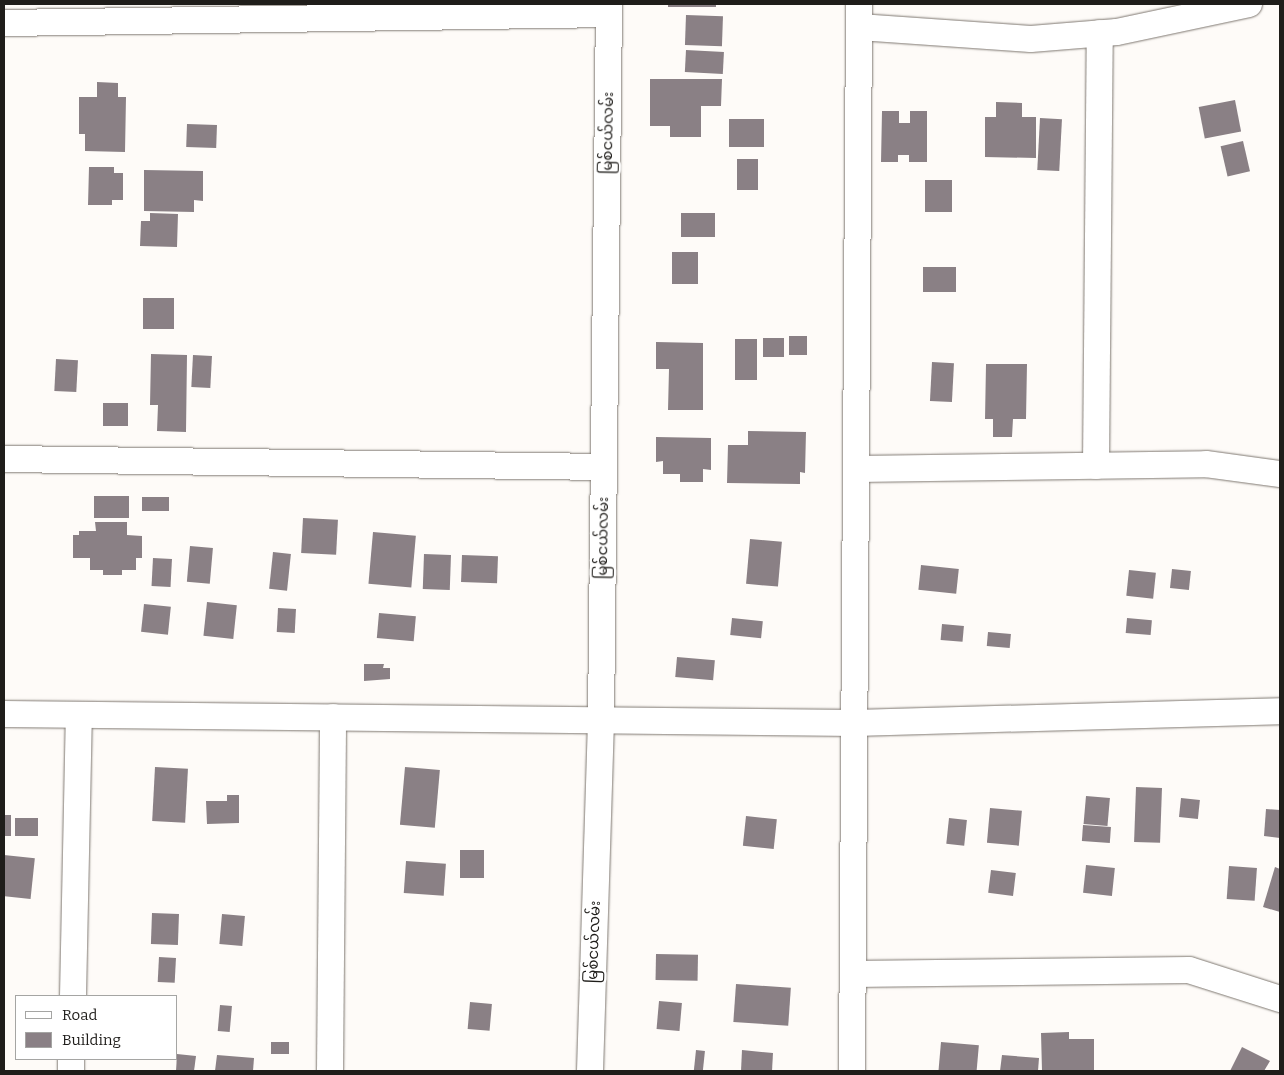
<!DOCTYPE html>
<html>
<head>
<meta charset="utf-8">
<style>
	body { margin:0 }
	#map { position:relative; width:1284px; height:1075px; overflow:hidden; background:#fefbf8; font-family:Bitter,"Noto Sans Myanmar",serif }
	div>[style] { position:absolute }
	[style*='--x'] { left:calc(var(--x)*1px); top:calc(var(--y)*1px); width:calc(var(--w)*1px); rotate:calc(var(--a)*1deg) }
	.building>* { inset:0; background:#8a8085; transform-origin:0 0 }
	.roads { filter:drop-shadow(0 0 1px #7f7871) drop-shadow(0 0 1px #7f7871) }
	.minor>* { height:26px; margin:-13px; padding:0 13px; transform-origin:13px; border-radius:13px; background:#fff }
	span { translate:-50% -50%; white-space:nowrap; text-align:center; line-height:1.15; -webkit-text-stroke:4.5px #fff; paint-order:stroke }
	.street-label { font-size:15px; color:#1f1d1a }
	.frame { position:absolute; inset:0; border:5px solid #1f1d1a; pointer-events:none }
	.legend { position:absolute; left:15px; top:995px; width:162px; height:65px; box-sizing:border-box; background:#fff; border:1px solid #a5a5a3; margin:0; padding:6px 9px; list-style:none; font-size:15px; color:#1f1d1a }
	.legend li { display:flex; align-items:center; gap:10px; height:25px }
	.legend b { width:25px; border:1px solid #a5a5a3 }
</style>
</head>
<body>
<div id="map">
	<div class="building">
		<i style="left:668px;top:4px;width:48px;height:3px"></i>
		<i style="left:686px;top:15px;width:37px;height:30px;rotate:2deg"></i>
		<i style="left:686px;top:50px;width:38px;height:22px;rotate:3deg"></i>
		<i style="clip-path:polygon(650px 79px,722px 79px,721px 106px,701px 106px,701px 137px,670px 137px,670px 126px,650px 126px)"></i>
		<i style="clip-path:polygon(97px 82px,118px 83px,118px 97px,126px 97px,125px 152px,85px 151px,85px 134px,79px 134px,79px 97px,97px 97px)"></i>
		<i style="left:1235px;top:100px;width:32px;height:37px;rotate:79deg"></i>
		<i style="clip-path:polygon(996px 102px,1022px 103px,1022px 117px,1036px 117px,1036px 158px,985px 157px,985px 117px,996px 117px)"></i>
		<i style="clip-path:polygon(882px 111px,899px 111px,899px 123px,910px 123px,910px 111px,927px 111px,927px 162px,909px 162px,909px 155px,898px 155px,898px 162px,881px 162px)"></i>
		<i style="left:1040px;top:118px;width:22px;height:52px;rotate:3deg"></i>
		<i style="left:729px;top:119px;width:35px;height:28px"></i>
		<i style="left:187px;top:124px;width:30px;height:23px;rotate:2deg"></i>
		<i style="left:1243px;top:141px;width:31px;height:23px;rotate:77deg"></i>
		<i style="left:737px;top:159px;width:21px;height:31px"></i>
		<i style="clip-path:polygon(89px 167px,114px 167px,114px 173px,123px 173px,123px 200px,112px 200px,112px 205px,88px 205px)"></i>
		<i style="clip-path:polygon(144px 170px,203px 171px,203px 201px,194px 200px,194px 212px,144px 211px)"></i>
		<i style="left:925px;top:180px;width:27px;height:32px"></i>
		<i style="clip-path:polygon(150px 213px,178px 214px,177px 247px,140px 246px,141px 221px,150px 221px)"></i>
		<i style="left:681px;top:213px;width:34px;height:24px"></i>
		<i style="left:672px;top:252px;width:26px;height:32px"></i>
		<i style="left:923px;top:267px;width:33px;height:25px"></i>
		<i style="left:143px;top:298px;width:31px;height:31px"></i>
		<i style="left:789px;top:336px;width:18px;height:19px"></i>
		<i style="left:763px;top:338px;width:21px;height:19px"></i>
		<i style="left:735px;top:339px;width:22px;height:41px"></i>
		<i style="clip-path:polygon(656px 342px,703px 343px,703px 410px,668px 410px,669px 369px,656px 369px)"></i>
		<i style="clip-path:polygon(151px 354px,187px 355px,186px 432px,157px 431px,158px 405px,150px 405px)"></i>
		<i style="left:193px;top:355px;width:19px;height:32px;rotate:3deg"></i>
		<i style="left:56px;top:359px;width:22px;height:32px;rotate:3deg"></i>
		<i style="left:932px;top:362px;width:22px;height:39px;rotate:3deg"></i>
		<i style="clip-path:polygon(986px 364px,1027px 364px,1026px 419px,1013px 419px,1012px 437px,993px 437px,993px 419px,985px 419px)"></i>
		<i style="left:103px;top:403px;width:25px;height:23px"></i>
		<i style="clip-path:polygon(748px 431px,806px 432px,805px 473px,800px 472px,800px 484px,727px 483px,728px 445px,748px 445px)"></i>
		<i style="clip-path:polygon(656px 437px,711px 438px,711px 470px,703px 469px,703px 482px,680px 482px,680px 474px,663px 474px,663px 461px,656px 462px)"></i>
		<i style="left:94px;top:496px;width:35px;height:22px"></i>
		<i style="left:142px;top:497px;width:27px;height:14px"></i>
		<i style="left:303px;top:518px;width:35px;height:35px;rotate:3deg"></i>
		<i style="clip-path:polygon(95px 522px,127px 522px,127px 535px,142px 536px,142px 558px,136px 558px,136px 570px,122px 570px,122px 575px,103px 575px,103px 570px,90px 570px,90px 558px,73px 558px,73px 535px,79px 535px,79px 531px,96px 531px)"></i>
		<i style="left:373px;top:532px;width:43px;height:52px;rotate:5deg"></i>
		<i style="left:750px;top:539px;width:32px;height:45px;rotate:5deg"></i>
		<i style="left:190px;top:546px;width:23px;height:36px;rotate:5deg"></i>
		<i style="left:273px;top:552px;width:18px;height:37px;rotate:6deg"></i>
		<i style="left:424px;top:554px;width:27px;height:35px;rotate:2deg"></i>
		<i style="left:462px;top:555px;width:36px;height:27px;rotate:2deg"></i>
		<i style="left:153px;top:558px;width:19px;height:28px;rotate:3deg"></i>
		<i style="left:921px;top:565px;width:38px;height:25px;rotate:6deg"></i>
		<i style="left:1172px;top:569px;width:19px;height:19px;rotate:6deg"></i>
		<i style="left:1129px;top:570px;width:27px;height:26px;rotate:6deg"></i>
		<i style="left:207px;top:602px;width:30px;height:34px;rotate:6deg"></i>
		<i style="left:144px;top:604px;width:27px;height:28px;rotate:6deg"></i>
		<i style="left:278px;top:608px;width:18px;height:24px;rotate:3deg"></i>
		<i style="left:379px;top:613px;width:37px;height:25px;rotate:5deg"></i>
		<i style="left:732px;top:618px;width:31px;height:17px;rotate:6deg"></i>
		<i style="left:1127px;top:618px;width:25px;height:15px;rotate:5deg"></i>
		<i style="left:942px;top:624px;width:22px;height:16px;rotate:5deg"></i>
		<i style="left:988px;top:632px;width:23px;height:14px;rotate:5deg"></i>
		<i style="left:677px;top:657px;width:38px;height:20px;rotate:5deg"></i>
		<i style="clip-path:polygon(364px 664px,384px 664px,383px 668px,390px 668px,390px 679px,364px 681px)"></i>
		<i style="left:155px;top:767px;width:33px;height:54px;rotate:3deg"></i>
		<i style="left:405px;top:767px;width:35px;height:58px;rotate:5deg"></i>
		<i style="left:1136px;top:787px;width:26px;height:55px;rotate:2deg"></i>
		<i style="clip-path:polygon(227px 795px,239px 795px,239px 823px,207px 824px,206px 801px,227px 801px)"></i>
		<i style="left:1086px;top:796px;width:24px;height:28px;rotate:5deg"></i>
		<i style="left:1181px;top:798px;width:19px;height:19px;rotate:6deg"></i>
		<i style="left:990px;top:808px;width:32px;height:35px;rotate:5deg"></i>
		<i style="clip-path:polygon(1266px 809px,1280px 810px,1280px 838px,1264px 836px)"></i>
		<i style="left:4px;top:815px;width:7px;height:21px"></i>
		<i style="left:746px;top:816px;width:31px;height:30px;rotate:6deg"></i>
		<i style="left:15px;top:818px;width:23px;height:18px"></i>
		<i style="left:949px;top:818px;width:18px;height:26px;rotate:6deg"></i>
		<i style="left:1083px;top:825px;width:28px;height:16px;rotate:4deg"></i>
		<i style="left:460px;top:850px;width:24px;height:28px"></i>
		<i style="left:4px;top:855px;width:31px;height:41px;rotate:6deg"></i>
		<i style="left:406px;top:861px;width:40px;height:32px;rotate:4deg"></i>
		<i style="left:1086px;top:865px;width:29px;height:28px;rotate:6deg"></i>
		<i style="left:1229px;top:866px;width:28px;height:33px;rotate:4deg"></i>
		<i style="clip-path:polygon(1275px 867px,1280px 869px,1280px 912px,1263px 907px)"></i>
		<i style="left:991px;top:870px;width:25px;height:23px;rotate:7deg"></i>
		<i style="left:152px;top:913px;width:27px;height:31px;rotate:2deg"></i>
		<i style="left:222px;top:914px;width:23px;height:30px;rotate:5deg"></i>
		<i style="left:656px;top:954px;width:42px;height:26px;rotate:1deg"></i>
		<i style="left:159px;top:957px;width:17px;height:25px;rotate:3deg"></i>
		<i style="left:736px;top:984px;width:55px;height:38px;rotate:4deg"></i>
		<i style="left:659px;top:1001px;width:23px;height:28px;rotate:5deg"></i>
		<i style="left:470px;top:1002px;width:22px;height:27px;rotate:5deg"></i>
		<i style="left:220px;top:1005px;width:12px;height:26px;rotate:5deg"></i>
		<i style="clip-path:polygon(1069px 1032px,1069px 1039px,1094px 1039px,1094px 1071px,1042px 1071px,1041px 1033px)"></i>
		<i style="left:271px;top:1042px;width:18px;height:12px"></i>
		<i style="left:941px;top:1042px;width:38px;height:29px;rotate:5deg"></i>
		<i style="clip-path:polygon(1242px 1047px,1270px 1061px,1264px 1071px,1230px 1071px)"></i>
		<i style="left:696px;top:1050px;width:9px;height:21px;rotate:6deg"></i>
		<i style="clip-path:polygon(742px 1050px,773px 1053px,772px 1071px,741px 1071px)"></i>
		<i style="clip-path:polygon(177px 1054px,196px 1056px,194px 1071px,176px 1071px)"></i>
		<i style="clip-path:polygon(217px 1055px,254px 1058px,253px 1071px,215px 1071px)"></i>
		<i style="clip-path:polygon(1002px 1055px,1039px 1058px,1038px 1071px,1000px 1071px)"></i>
	</div>
	<div class="roads">
		<div class="minor">
			<i style="--x:4;--y:23;--w:605;--a:-0.85"></i>
			<i style="--x:859;--y:27;--w:172;--a:4"></i>
			<i style="--x:1031;--y:39;--w:86;--a:-4.7"></i>
			<i style="--x:1117;--y:32;--w:135;--a:-12"></i>
			<i style="--x:4;--y:459;--w:600;--a:0.76"></i>
			<i style="--x:1096;--y:466;--w:433;--a:-89.5"></i>
			<i style="--x:857;--y:469;--w:349;--a:-0.8"></i>
			<i style="--x:1206;--y:464;--w:75;--a:7.7"></i>
			<i style="--x:4;--y:714;--w:851;--a:0.61"></i>
			<i style="--x:855;--y:723;--w:425;--a:-1.6"></i>
			<i style="--x:853;--y:974;--w:336;--a:-0.7"></i>
			<i style="--x:1189;--y:970;--w:96;--a:17.7"></i>
			<i style="--x:73;--y:996;--w:281;--a:-88.8"></i>
			<i style="--x:71;--y:1071;--w:12;--a:-90"></i>
			<i style="--x:330;--y:1071;--w:354;--a:-89.5"></i>
			<i style="--x:590;--y:1071;--w:351;--a:-88.2"></i>
			<i style="--x:601;--y:720;--w:716;--a:-89.36"></i>
			<i style="--x:852;--y:1071;--w:1067;--a:-89.62"></i>
		</div>
	</div>
	<div class="street-label">
		<span style="left:608px;top:133px;rotate:-89deg">မြစ်ငယ်လမ်း</span>
		<span style="left:603px;top:538px;rotate:-89deg">မြစ်ငယ်လမ်း</span>
		<span style="left:594px;top:942px;rotate:-88deg">မြစ်ငယ်လမ်း</span>
	</div>
	<div class="frame"></div>
	<ul class="legend">
	<li><b style="height:6px;background:#fff"></b>Road</li>
	<li><b style="height:14px;background:#8a8085"></b>Building</li>
	</ul>
</div>
</body>
</html>
